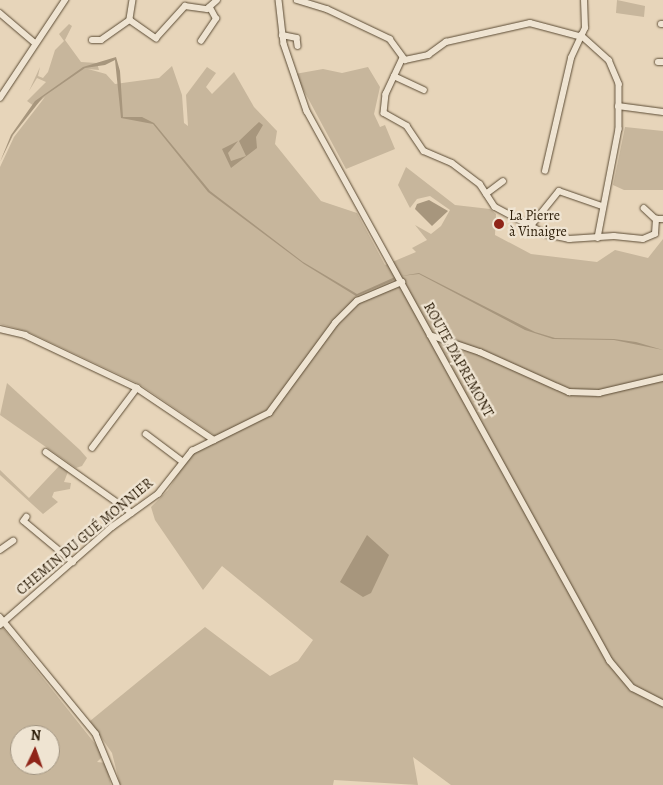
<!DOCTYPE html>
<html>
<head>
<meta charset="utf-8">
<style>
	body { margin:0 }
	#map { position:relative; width:663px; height:785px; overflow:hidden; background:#e7d5ba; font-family:Alegreya,serif }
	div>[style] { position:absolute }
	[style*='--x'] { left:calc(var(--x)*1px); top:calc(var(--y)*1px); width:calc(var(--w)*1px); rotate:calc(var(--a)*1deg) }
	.green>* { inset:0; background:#c7b69c }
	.water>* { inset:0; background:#a7967d }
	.roads { filter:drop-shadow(0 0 1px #5b4b34) drop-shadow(0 0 1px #5b4b34) }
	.minor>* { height:5.5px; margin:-2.75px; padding:0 2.75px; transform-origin:2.75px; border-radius:2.75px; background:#efe4d2 }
	.dots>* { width:14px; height:14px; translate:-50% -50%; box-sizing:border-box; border:2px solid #efe4d2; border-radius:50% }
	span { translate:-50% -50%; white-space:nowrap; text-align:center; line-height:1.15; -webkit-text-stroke:4.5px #efe4d2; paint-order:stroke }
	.poi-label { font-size:14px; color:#2c1d08 }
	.left { translate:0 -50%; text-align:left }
	.street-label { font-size:14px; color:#2c1d08 }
	.north { position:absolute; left:10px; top:725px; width:50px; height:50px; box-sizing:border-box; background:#efe4d2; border:1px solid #a19481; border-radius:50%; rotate:3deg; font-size:14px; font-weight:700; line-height:20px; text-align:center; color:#2c1d08 }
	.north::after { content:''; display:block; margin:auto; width:18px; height:22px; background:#8f2418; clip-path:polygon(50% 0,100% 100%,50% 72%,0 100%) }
</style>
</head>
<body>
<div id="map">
	<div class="green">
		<i style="clip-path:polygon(617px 0,645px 6px,644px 17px,616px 13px)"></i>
		<i style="clip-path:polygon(69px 24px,72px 26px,65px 40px,81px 62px,97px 63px,99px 70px,88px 69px,106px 74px,115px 84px,159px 78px,172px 66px,182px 95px,184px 123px,188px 126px,186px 95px,207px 67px,216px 73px,206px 87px,212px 94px,234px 72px,254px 107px,277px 131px,275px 144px,321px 201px,357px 213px,385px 265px,416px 252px,412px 248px,427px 240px,415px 225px,431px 234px,441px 226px,450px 210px,430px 196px,417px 199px,410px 208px,398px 185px,406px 167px,455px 205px,490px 209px,496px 214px,495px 235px,531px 254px,597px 262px,615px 250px,648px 258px,663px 239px,663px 785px,451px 785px,413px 757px,418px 785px,334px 780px,333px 785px,120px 785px,112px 753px,90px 721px,205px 627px,270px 676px,298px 661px,313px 640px,222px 566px,203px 590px,155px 520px,151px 507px,168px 490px,189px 456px,216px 442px,214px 435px,139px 384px,26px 331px,0 324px,0 167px,14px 137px,45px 97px,34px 106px,27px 101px,46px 82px,37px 78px,29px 91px,40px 67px,38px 76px,43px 78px,48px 72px,55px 50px,64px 41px,59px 34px)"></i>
		<i style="clip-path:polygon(368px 67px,380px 87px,374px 114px,380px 127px,385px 125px,395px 149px,346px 169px,295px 74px,323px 69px,342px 73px)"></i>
		<i style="clip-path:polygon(625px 127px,663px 131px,663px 190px,624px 190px,613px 185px)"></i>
		<i style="clip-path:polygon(7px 383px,80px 450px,87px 458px,82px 466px,76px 468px,0 415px)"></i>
		<i style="clip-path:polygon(61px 464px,69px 469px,64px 482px,71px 483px,70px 489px,54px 492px,52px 497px,58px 502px,43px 514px,0 475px,0 470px,29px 498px)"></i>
		<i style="clip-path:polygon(evenodd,0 624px,104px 755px,97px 762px,106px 763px,111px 785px,0 785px,0 624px,20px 735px,50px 735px,50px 765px,20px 765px,20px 735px)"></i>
	</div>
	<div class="water">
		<i style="clip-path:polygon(116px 57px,120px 71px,123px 117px,142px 117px,154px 123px,210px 191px,303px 262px,357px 294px,395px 277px,394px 280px,356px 296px,304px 264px,208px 192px,153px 124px,121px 118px,115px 60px,105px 65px,85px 68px,43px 97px,13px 135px,0 162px,11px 135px,35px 101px,83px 67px)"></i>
		<i style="clip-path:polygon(259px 122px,263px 125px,256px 137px,257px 148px,231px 168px,222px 149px,238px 141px,228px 153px,231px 161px,246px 156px,239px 141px)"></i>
		<i style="clip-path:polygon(429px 200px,448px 211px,432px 226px,415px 209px,417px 204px)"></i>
		<i style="clip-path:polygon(419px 273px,535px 332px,555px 338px,614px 339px,636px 342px,663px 350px,614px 340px,553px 339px,525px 330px,419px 274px,401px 276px)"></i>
		<i style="clip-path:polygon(367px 535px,389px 555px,371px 593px,363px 597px,340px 582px)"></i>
	</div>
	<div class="roads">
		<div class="minor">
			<i style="--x:133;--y:0;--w:20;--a:99"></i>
			<i style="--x:130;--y:20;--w:32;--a:35"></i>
			<i style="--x:156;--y:38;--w:43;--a:-47.8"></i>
			<i style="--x:185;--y:6;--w:22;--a:8"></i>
			<i style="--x:207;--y:9;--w:13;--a:-42"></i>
			<i style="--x:279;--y:0;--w:44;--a:83.5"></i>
			<i style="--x:284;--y:44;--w:71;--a:71.1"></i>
			<i style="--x:307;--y:111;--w:628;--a:61.15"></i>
			<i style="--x:610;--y:661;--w:35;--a:50"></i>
			<i style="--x:633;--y:688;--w:34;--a:27"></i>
			<i style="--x:297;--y:0;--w:31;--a:17"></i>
			<i style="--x:327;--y:9;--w:70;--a:25.5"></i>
			<i style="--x:390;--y:39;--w:26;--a:54"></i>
			<i style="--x:405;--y:60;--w:24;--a:-12"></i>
			<i style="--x:428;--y:55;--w:22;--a:-36"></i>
			<i style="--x:446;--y:42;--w:86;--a:-12.7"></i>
			<i style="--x:530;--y:23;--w:51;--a:14.9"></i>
			<i style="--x:0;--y:13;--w:45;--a:40.5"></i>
			<i style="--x:661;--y:24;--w:2;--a:0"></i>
			<i style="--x:282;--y:35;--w:15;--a:11"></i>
			<i style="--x:297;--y:38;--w:8;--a:83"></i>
			<i style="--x:581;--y:35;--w:38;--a:42"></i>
			<i style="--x:609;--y:60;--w:26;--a:67"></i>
			<i style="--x:619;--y:84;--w:45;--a:90"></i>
			<i style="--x:619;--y:129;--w:111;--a:100.9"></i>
			<i style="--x:92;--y:40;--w:9;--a:0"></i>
			<i style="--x:101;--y:40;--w:35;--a:-35"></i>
			<i style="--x:201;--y:41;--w:27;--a:-56"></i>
			<i style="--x:216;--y:19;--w:13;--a:-119"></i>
			<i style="--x:403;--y:58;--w:40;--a:115"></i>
			<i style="--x:386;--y:94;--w:19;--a:96"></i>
			<i style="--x:384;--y:113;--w:26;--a:29"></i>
			<i style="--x:407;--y:126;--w:30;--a:56"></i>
			<i style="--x:424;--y:151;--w:30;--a:23"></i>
			<i style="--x:452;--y:163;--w:35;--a:37"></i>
			<i style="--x:480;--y:184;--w:27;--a:57"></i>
			<i style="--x:495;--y:207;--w:58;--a:27.9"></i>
			<i style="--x:546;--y:234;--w:24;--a:12"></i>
			<i style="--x:569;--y:239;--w:45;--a:-3.8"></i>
			<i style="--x:614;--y:236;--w:29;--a:6"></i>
			<i style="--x:643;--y:239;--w:13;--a:-23"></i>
			<i style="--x:655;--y:234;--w:15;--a:-86"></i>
			<i style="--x:656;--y:219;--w:7;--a:0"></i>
			<i style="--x:658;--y:62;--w:5;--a:0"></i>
			<i style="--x:394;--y:76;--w:33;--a:25"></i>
			<i style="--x:0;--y:98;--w:118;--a:-56.4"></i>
			<i style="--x:618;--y:106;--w:45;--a:7.6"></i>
			<i style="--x:545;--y:171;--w:116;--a:-77"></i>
			<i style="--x:571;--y:58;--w:33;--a:-65"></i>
			<i style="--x:585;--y:28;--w:28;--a:-92"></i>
			<i style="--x:486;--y:194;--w:21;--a:-37"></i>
			<i style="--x:644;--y:208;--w:16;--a:43"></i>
			<i style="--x:530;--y:227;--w:46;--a:-51.1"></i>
			<i style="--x:559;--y:191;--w:46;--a:19.2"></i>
			<i style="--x:0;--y:329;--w:26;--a:13"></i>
			<i style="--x:25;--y:335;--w:124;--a:25.3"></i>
			<i style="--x:137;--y:388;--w:93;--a:34"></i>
			<i style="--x:430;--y:335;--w:53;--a:18.8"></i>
			<i style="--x:480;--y:352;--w:98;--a:24.2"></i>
			<i style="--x:569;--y:392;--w:30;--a:2"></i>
			<i style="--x:599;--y:393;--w:66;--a:-13.2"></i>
			<i style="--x:146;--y:434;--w:45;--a:36.9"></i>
			<i style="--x:92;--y:448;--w:75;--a:-53.1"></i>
			<i style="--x:46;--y:452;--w:105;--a:35.3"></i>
			<i style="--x:27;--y:517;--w:5;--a:127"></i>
			<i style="--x:24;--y:521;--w:64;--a:39.9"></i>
			<i style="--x:0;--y:550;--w:16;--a:-35"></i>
			<i style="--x:0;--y:617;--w:151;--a:50.6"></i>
			<i style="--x:96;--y:734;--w:55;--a:67.6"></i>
			<i style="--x:0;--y:625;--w:149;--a:-41.2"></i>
			<i style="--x:112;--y:527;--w:57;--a:-35.7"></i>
			<i style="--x:158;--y:494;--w:55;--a:-51.7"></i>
			<i style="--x:192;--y:451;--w:86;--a:-26.3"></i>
			<i style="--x:269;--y:413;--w:112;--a:-53.7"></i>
			<i style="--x:335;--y:323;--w:31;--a:-45"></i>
			<i style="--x:357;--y:301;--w:49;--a:-22.9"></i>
		</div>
	</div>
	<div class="dots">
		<i style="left:499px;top:224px;background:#8f2418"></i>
	</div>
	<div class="poi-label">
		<span class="left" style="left:509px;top:224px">La Pierre<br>à Vinaigre</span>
	</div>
	<div class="street-label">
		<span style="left:458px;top:360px;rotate:61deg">ROUTE D'APREMONT</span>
		<span style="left:85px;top:537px;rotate:-40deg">CHEMIN DU GUÉ MONNIER</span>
	</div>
	<div class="north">N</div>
</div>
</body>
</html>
